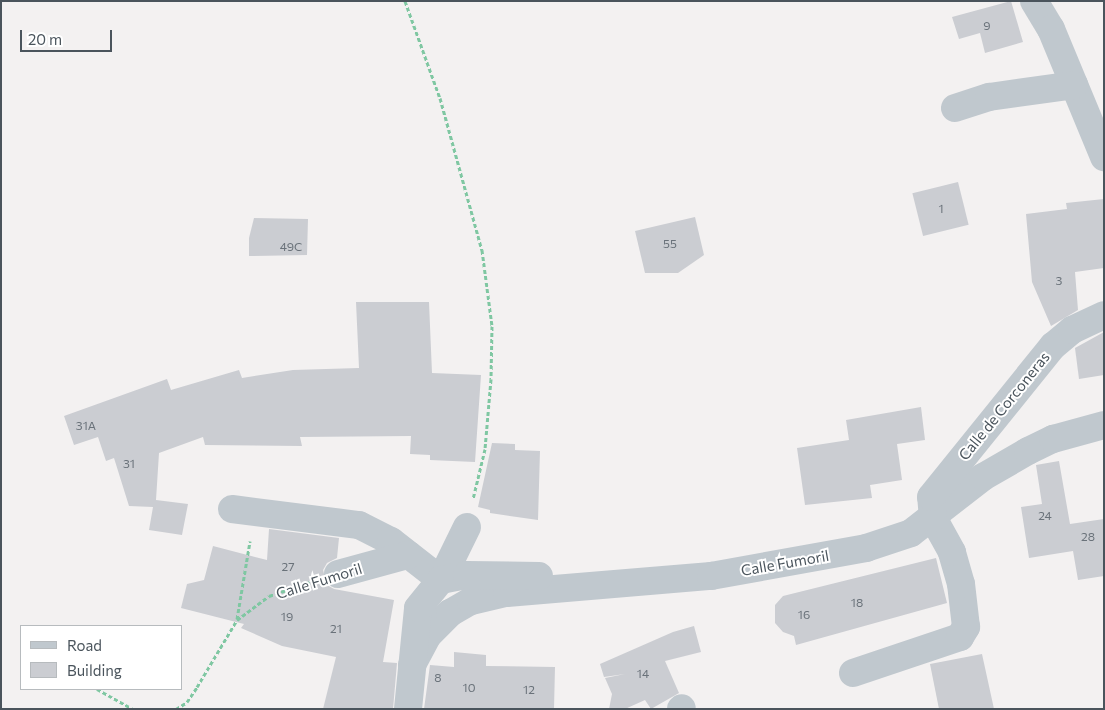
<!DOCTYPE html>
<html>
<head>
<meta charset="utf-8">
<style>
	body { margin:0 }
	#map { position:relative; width:1105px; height:710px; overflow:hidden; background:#f3f1f1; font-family:Commissioner,sans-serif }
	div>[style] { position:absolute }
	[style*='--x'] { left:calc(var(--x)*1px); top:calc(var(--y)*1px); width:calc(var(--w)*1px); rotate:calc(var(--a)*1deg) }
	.building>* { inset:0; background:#cbcdd2; transform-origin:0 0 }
	.path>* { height:3px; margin-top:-1.5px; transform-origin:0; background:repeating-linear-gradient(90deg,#7fc7a2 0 4px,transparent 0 6.5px) }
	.minor>* { height:28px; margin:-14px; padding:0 14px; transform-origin:14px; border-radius:14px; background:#c0c8ce }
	span { translate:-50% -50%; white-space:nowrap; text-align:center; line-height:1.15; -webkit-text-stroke:4px #fff; paint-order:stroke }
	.number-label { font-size:12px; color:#6a727a }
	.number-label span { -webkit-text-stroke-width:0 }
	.street-label { font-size:15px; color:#4a545c }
	.frame { position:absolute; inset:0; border:2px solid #4a545c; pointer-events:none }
	.legend { position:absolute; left:20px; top:625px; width:162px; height:65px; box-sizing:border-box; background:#fff; border:1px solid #b7bbbe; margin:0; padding:6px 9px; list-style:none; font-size:15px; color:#4a545c }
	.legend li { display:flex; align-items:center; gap:10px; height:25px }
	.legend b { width:25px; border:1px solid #b7bbbe }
	.scale { position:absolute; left:20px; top:30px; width:92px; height:22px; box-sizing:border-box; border:2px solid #4a545c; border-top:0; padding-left:6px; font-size:15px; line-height:18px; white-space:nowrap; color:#4a545c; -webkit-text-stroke:4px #fff; paint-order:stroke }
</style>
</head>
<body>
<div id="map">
	<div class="building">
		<i style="clip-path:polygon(1011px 1px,1023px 42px,985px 53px,980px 33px,959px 39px,952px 17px)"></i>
		<i style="left:958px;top:182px;width:44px;height:47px;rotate:76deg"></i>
		<i style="clip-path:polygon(1104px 199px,1104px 268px,1075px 272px,1078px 310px,1051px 326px,1032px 282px,1026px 214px,1067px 209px,1066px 203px)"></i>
		<i style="clip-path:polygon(695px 217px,704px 255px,678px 273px,645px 273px,635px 231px)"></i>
		<i style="clip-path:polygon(254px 218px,308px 219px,307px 255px,249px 256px,249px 238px)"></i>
		<i style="clip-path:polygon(356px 302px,429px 302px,432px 373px,481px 375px,475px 462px,430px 460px,430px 455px,410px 454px,411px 436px,300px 437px,302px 446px,205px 445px,203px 437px,159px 453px,156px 500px,188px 504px,182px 535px,149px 530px,153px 507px,129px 506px,114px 458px,106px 461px,98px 437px,74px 445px,64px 416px,167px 379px,171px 390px,239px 370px,242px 378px,293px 370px,359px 368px)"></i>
		<i style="clip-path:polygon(1104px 332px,1104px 375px,1079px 379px,1075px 348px)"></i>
		<i style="clip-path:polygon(921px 407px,925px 440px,897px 444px,902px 480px,870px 485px,872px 498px,805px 505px,797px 448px,849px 440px,846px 420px)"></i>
		<i style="clip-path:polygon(492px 443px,515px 444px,515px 450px,540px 451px,538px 520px,490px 513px,490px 510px,478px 507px)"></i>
		<i style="clip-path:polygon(1059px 461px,1070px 524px,1104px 519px,1104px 576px,1078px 580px,1073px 551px,1029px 558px,1021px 507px,1042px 504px,1036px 465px)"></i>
		<i style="clip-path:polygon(269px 529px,339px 538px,337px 558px,327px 563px,323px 570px,327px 585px,334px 589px,394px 600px,383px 662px,397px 663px,393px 709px,323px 709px,336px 657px,282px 646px,241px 628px,244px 624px,181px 608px,187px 584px,204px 580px,213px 546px,267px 560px)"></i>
		<i style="clip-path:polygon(936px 558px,947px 603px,796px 645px,794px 636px,783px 632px,775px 623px,775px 605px,783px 596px)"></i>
		<i style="clip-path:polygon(694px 626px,701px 652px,665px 661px,679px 693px,651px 709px,645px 700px,625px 709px,609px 709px,612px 694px,605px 678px,625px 674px,604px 677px,600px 664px,673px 632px)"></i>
		<i style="clip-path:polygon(454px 652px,486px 655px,486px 666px,555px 667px,554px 709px,424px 709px,430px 665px,454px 667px)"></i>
		<i style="clip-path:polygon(982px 654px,994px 709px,939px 709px,930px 664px)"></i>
	</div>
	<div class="path">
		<i style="--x:405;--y:1;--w:103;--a:70.2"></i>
		<i style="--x:440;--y:98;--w:158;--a:74.6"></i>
		<i style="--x:482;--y:250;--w:77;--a:82.5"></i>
		<i style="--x:492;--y:326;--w:53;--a:91.1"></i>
		<i style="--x:491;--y:379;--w:70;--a:94.9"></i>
		<i style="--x:485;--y:449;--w:51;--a:103.5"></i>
		<i style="--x:237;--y:619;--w:79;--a:-80.5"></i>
		<i style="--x:97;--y:689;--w:41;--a:29.1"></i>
		<i style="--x:176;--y:709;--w:13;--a:-32"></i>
		<i style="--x:187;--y:702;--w:18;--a:-56"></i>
		<i style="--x:197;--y:687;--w:78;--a:-59.2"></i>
		<i style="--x:237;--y:620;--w:40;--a:-37"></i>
		<i style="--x:269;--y:596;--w:43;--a:-18.9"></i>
	</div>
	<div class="minor">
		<i style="--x:1034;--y:1;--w:33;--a:59"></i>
		<i style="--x:1051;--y:29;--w:139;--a:67.5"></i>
		<i style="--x:955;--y:108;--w:36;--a:-18"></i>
		<i style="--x:989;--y:97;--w:86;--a:-8"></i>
		<i style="--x:232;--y:509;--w:128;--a:7.2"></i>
		<i style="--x:359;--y:525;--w:36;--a:27"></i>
		<i style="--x:391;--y:541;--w:63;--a:38"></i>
		<i style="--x:441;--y:580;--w:59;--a:-63.9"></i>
		<i style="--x:338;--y:574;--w:73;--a:-15.2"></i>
		<i style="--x:412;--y:665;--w:34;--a:-62"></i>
		<i style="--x:428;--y:635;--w:31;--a:-45"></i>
		<i style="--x:450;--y:613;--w:24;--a:-30"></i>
		<i style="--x:471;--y:601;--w:37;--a:-13"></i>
		<i style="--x:507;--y:593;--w:205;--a:-4.8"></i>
		<i style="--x:711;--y:576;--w:158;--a:-10.2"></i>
		<i style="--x:866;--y:548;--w:47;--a:-18.4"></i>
		<i style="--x:911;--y:533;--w:91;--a:-37.9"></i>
		<i style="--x:983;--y:477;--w:52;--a:-30"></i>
		<i style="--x:1028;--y:451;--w:28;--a:-26"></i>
		<i style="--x:1053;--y:439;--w:53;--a:-15.4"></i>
		<i style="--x:853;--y:673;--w:113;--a:-18.6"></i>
		<i style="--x:960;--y:637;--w:12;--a:-59"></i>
		<i style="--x:966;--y:627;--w:43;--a:-96.6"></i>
		<i style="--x:961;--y:584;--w:33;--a:-106"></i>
		<i style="--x:952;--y:552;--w:39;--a:-119"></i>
		<i style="--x:933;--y:518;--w:21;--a:-95"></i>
		<i style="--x:931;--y:497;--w:194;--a:-51.1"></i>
		<i style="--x:1053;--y:346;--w:25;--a:-40"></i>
		<i style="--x:1072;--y:330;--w:35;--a:-25"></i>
		<i style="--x:408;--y:709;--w:101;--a:-84.3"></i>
		<i style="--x:418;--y:608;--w:36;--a:-51"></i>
		<i style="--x:441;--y:580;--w:26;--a:-11"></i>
		<i style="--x:467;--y:575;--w:72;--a:0.8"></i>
		<i style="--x:681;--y:709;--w:1;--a:-45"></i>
	</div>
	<div class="number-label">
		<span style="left:987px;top:26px">9</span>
		<span style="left:941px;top:209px">1</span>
		<span style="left:670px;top:244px">55</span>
		<span style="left:291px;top:247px">49C</span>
		<span style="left:1059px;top:281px">3</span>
		<span style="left:86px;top:426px">31A</span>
		<span style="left:129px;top:464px">31</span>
		<span style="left:1045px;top:516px">24</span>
		<span style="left:1088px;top:537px">28</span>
		<span style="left:288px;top:567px">27</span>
		<span style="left:857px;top:603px">18</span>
		<span style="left:804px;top:615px">16</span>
		<span style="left:287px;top:617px">19</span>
		<span style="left:336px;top:629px">21</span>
		<span style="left:643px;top:674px">14</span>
		<span style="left:438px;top:678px">8</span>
		<span style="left:469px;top:688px">10</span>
		<span style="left:529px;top:690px">12</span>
	</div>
	<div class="street-label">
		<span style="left:1004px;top:406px;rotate:-51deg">Calle de Corconeras</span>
		<span style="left:785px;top:563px;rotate:-10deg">Calle Fumoril</span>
		<span style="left:319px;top:581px;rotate:-17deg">Calle Fumoril</span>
	</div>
	<div class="frame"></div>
	<ul class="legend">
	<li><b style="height:6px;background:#c0c8ce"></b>Road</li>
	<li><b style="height:14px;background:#cbcdd2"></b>Building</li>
	</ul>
	<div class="scale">20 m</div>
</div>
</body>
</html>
